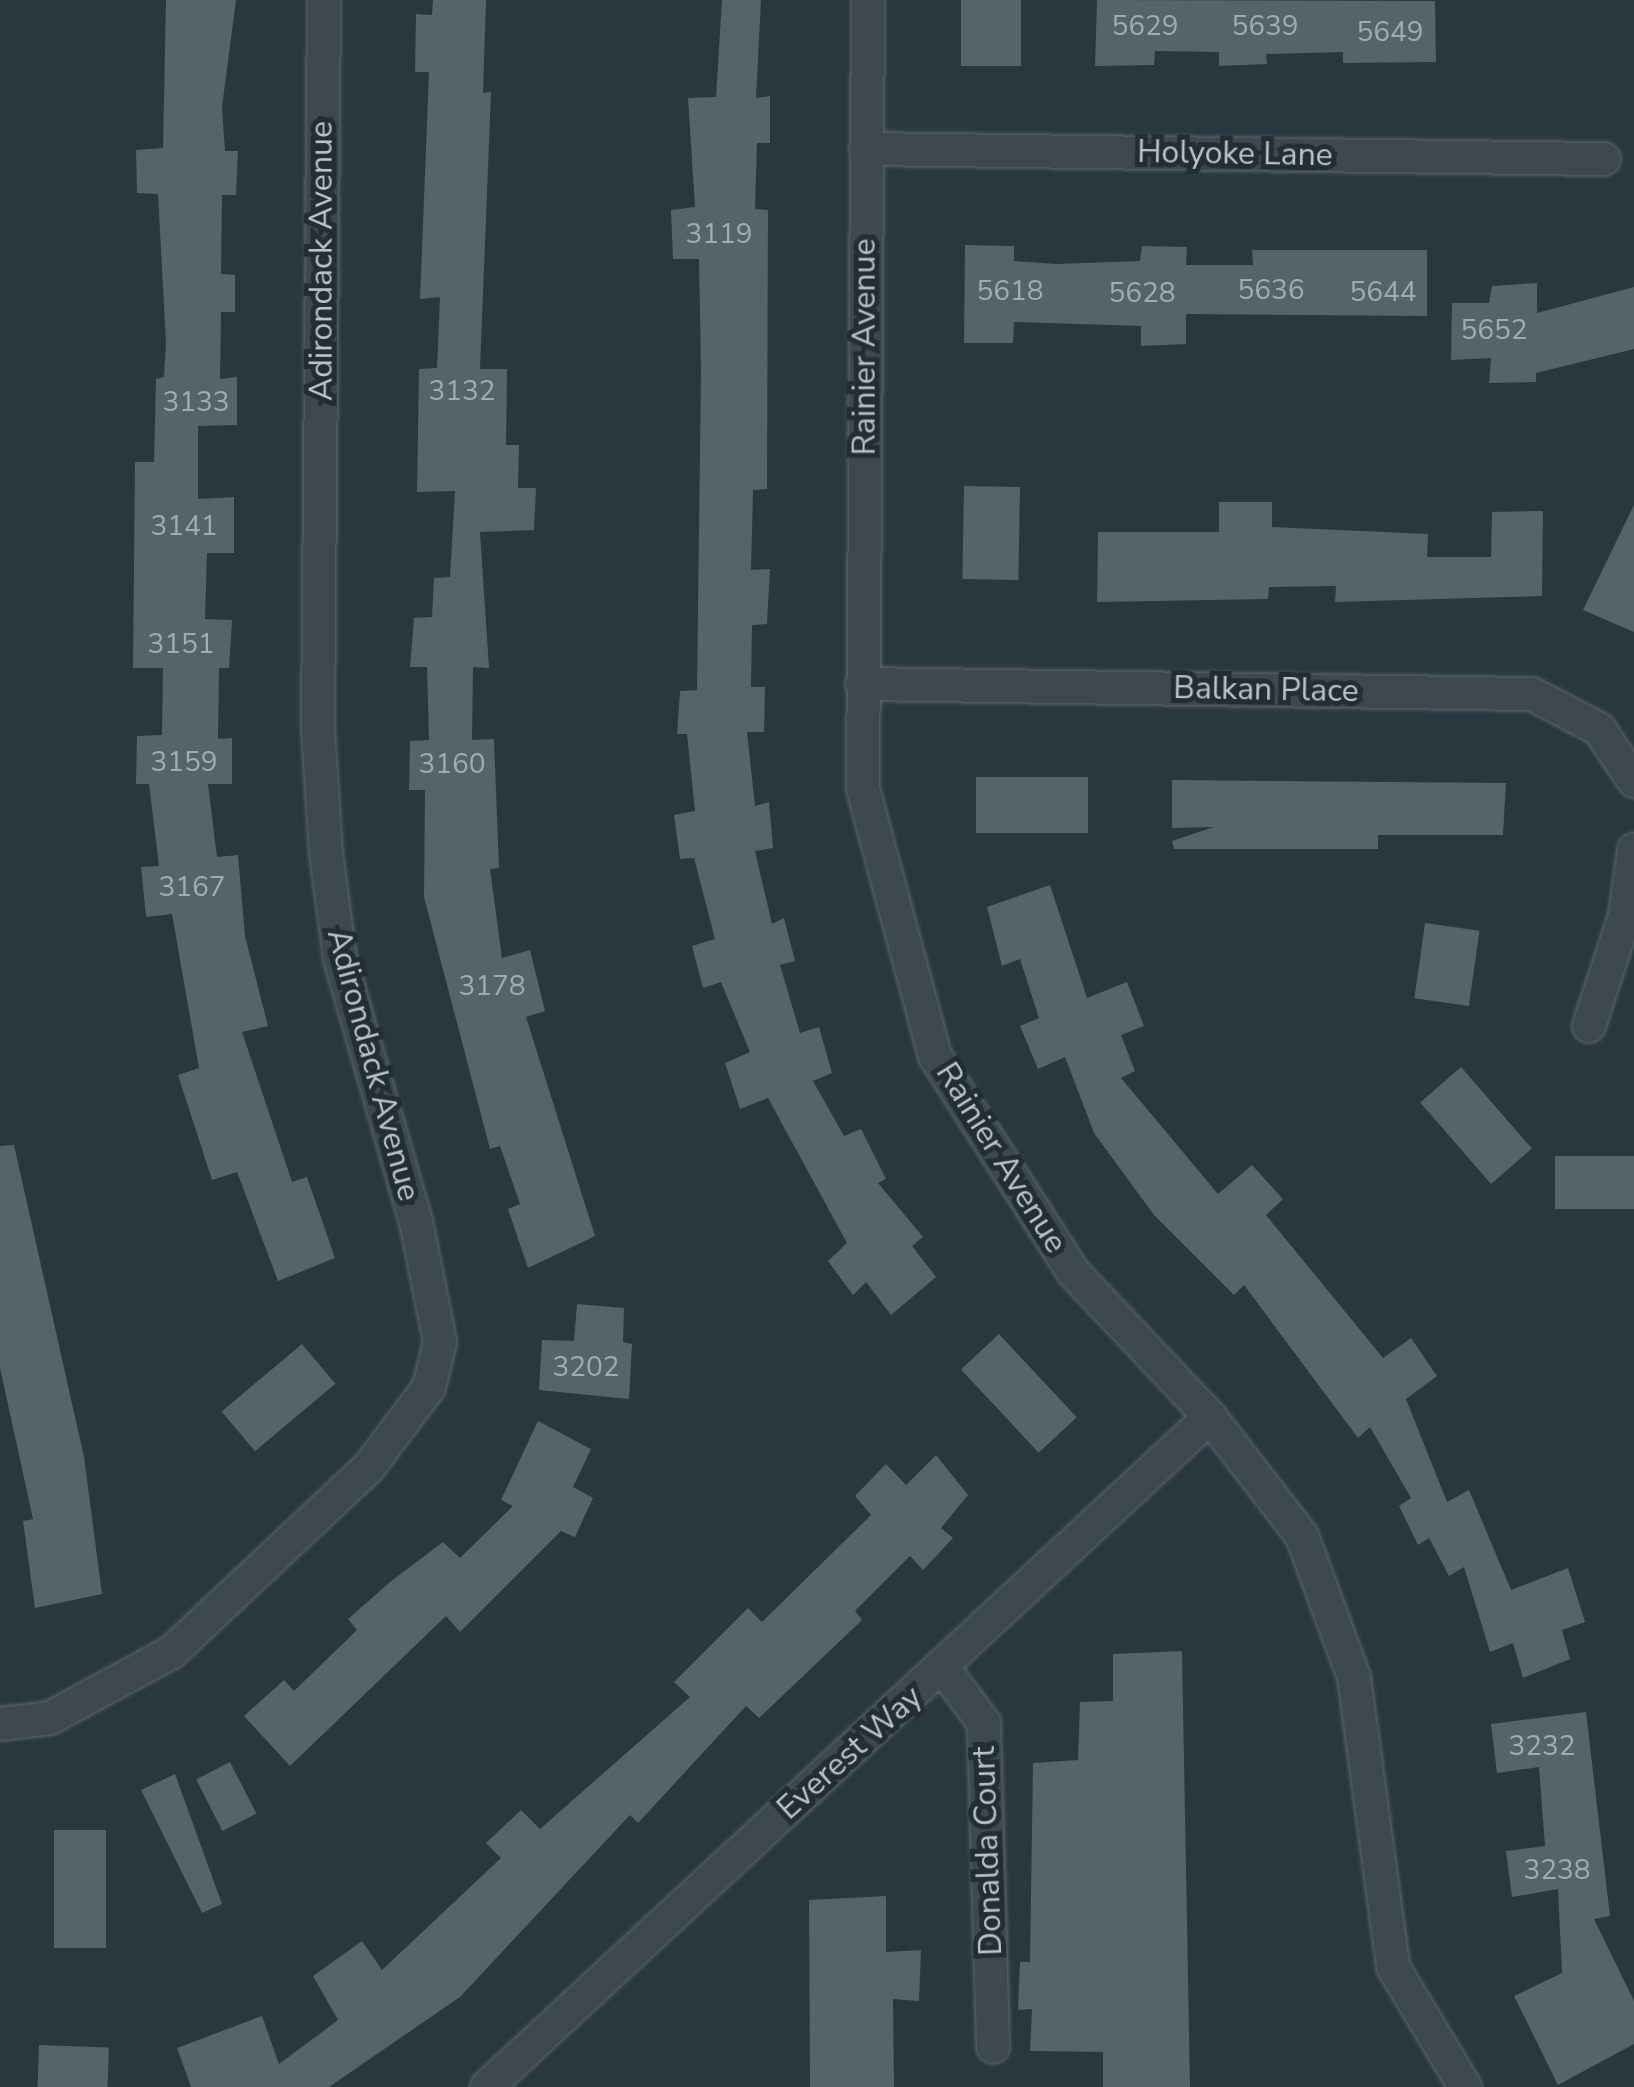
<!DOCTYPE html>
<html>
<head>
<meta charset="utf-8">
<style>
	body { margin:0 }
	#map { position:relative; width:1634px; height:2087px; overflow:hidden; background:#29373f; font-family:"Nunito Sans",sans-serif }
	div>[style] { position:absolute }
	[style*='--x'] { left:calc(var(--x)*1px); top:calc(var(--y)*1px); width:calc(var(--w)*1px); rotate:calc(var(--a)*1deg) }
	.building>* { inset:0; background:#55646b; transform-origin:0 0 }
	.roads { filter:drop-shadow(0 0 2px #5b666c) drop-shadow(0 0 2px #5b666c) }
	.street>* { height:32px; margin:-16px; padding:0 16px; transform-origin:16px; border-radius:16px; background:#3d484f }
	span { translate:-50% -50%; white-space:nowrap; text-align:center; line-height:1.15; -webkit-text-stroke:10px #222d34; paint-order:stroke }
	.number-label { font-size:28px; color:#a1abb2 }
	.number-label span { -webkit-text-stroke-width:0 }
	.street-label { font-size:32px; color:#bac3c9 }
</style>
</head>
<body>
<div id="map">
	<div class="building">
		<i style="clip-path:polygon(166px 0,236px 0,222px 107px,225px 151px,238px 151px,236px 195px,222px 195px,221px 274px,235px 275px,235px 312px,221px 312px,220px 379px,237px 377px,237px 425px,198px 426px,198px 499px,234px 497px,234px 553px,207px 553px,205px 619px,232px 620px,229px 668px,219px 668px,218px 739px,232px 738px,232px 784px,208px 784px,217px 857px,238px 855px,245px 936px,268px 1026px,242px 1032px,292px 1182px,307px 1177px,335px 1258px,278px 1281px,237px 1172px,212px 1180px,178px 1075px,199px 1068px,172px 914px,146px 917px,141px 867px,159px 866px,149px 784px,136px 784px,137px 736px,162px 735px,163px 668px,133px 668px,135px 462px,154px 462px,156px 379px,164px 377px,166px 343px,158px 194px,137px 193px,136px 150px,163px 148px)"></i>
		<i style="clip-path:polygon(433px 0,486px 0,483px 93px,491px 92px,480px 369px,507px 369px,506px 445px,519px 445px,518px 488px,536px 488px,534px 530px,480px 532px,489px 668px,473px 667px,472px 740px,494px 739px,499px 868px,490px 869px,502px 958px,530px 950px,545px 1011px,526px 1017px,595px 1236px,528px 1268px,508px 1209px,520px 1204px,500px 1146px,490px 1149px,424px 897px,425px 790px,409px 790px,410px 741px,429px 740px,427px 667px,410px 667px,414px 618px,432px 617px,434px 578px,450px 577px,455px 491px,417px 492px,419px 369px,437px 368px,440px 297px,420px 299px,429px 72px,415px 72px,416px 14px,432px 15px)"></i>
		<i style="clip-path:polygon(722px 0,761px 0,756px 98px,770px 96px,770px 143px,757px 143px,755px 209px,768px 210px,767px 489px,753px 490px,751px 570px,770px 569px,767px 624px,752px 625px,751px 687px,765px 687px,764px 732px,747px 732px,755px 806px,769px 802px,773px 848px,755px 851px,772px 924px,784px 918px,795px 961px,780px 965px,800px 1033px,819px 1027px,832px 1073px,813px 1081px,844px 1136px,861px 1129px,886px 1179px,878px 1183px,923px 1237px,912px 1246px,936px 1277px,891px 1315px,866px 1282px,853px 1295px,828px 1261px,847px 1243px,768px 1098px,740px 1109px,725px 1063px,750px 1052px,721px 982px,703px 988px,692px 946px,715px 939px,694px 858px,680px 859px,674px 815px,695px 811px,687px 734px,677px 734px,680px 691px,697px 690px,701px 370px,699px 259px,673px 259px,671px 210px,695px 207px,688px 98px,716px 97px)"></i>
		<i style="left:961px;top:0;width:60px;height:66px"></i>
		<i style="clip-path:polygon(1097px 0,1435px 1px,1436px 62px,1343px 63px,1343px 52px,1266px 54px,1267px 64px,1219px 66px,1219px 52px,1155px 51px,1154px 65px,1095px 66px)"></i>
		<i style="clip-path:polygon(965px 245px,1014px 246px,1014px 261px,1056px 264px,1140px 261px,1142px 246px,1187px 247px,1186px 265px,1253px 265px,1252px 250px,1427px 250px,1427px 316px,1186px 314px,1186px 344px,1141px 346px,1141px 326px,1014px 322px,1013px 343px,964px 343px)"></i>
		<i style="clip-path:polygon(1537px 283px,1537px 313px,1634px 287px,1634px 349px,1536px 373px,1536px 382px,1489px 383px,1491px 358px,1451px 360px,1452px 303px,1489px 303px,1492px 286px)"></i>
		<i style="left:1020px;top:487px;width:93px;height:56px;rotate:91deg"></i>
		<i style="clip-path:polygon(1219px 502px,1272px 502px,1272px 527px,1428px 534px,1427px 557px,1491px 557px,1492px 512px,1543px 511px,1542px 596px,1335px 602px,1336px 586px,1269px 587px,1268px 599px,1097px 602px,1098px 532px,1219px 532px)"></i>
		<i style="clip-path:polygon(1634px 505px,1634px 632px,1583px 610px)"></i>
		<i style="left:976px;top:777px;width:112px;height:56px"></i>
		<i style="clip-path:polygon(1172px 780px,1506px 783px,1503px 835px,1378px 835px,1378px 849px,1174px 849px,1172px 841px,1214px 827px,1172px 828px)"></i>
		<i style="clip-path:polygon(1050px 885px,1087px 998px,1127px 982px,1144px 1026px,1121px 1035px,1135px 1071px,1121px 1078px,1218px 1194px,1252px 1165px,1283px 1199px,1266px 1215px,1383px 1358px,1411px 1338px,1437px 1376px,1406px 1399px,1447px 1502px,1469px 1490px,1511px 1590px,1568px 1568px,1585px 1622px,1562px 1630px,1570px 1659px,1523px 1678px,1513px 1643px,1490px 1652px,1464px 1567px,1449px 1576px,1429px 1538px,1418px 1545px,1399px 1506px,1411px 1498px,1370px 1427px,1358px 1438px,1244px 1285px,1234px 1295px,1154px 1215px,1094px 1133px,1065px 1057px,1038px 1069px,1020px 1026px,1039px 1018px,1020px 959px,1002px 966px,987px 907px)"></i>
		<i style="left:1425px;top:923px;width:55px;height:76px;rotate:8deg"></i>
		<i style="left:1461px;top:1067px;width:108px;height:54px;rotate:49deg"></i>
		<i style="clip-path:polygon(14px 1145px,84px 1457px,102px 1594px,35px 1608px,23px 1521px,33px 1519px,0 1368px,0 1146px)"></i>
		<i style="left:1634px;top:1156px;width:53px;height:79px;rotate:90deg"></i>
		<i style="clip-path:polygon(577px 1304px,624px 1308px,623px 1342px,632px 1344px,629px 1399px,539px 1390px,542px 1340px,574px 1341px)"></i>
		<i style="left:999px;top:1334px;width:114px;height:52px;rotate:47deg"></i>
		<i style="left:302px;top:1344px;width:52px;height:105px;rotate:50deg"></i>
		<i style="clip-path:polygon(538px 1421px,591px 1449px,573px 1487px,593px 1498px,575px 1537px,561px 1531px,460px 1632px,446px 1616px,290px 1766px,244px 1716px,284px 1680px,294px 1691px,357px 1630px,348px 1619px,390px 1582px,443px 1542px,460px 1558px,513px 1506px,501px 1500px)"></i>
		<i style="clip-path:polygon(936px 1455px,968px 1495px,941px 1528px,953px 1538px,923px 1570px,910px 1556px,855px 1611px,862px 1620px,759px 1718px,746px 1706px,638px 1823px,630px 1815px,460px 1997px,329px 2087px,191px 2087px,177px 2048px,262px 2016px,279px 2064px,338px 2020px,313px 1976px,362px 1941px,382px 1970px,501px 1858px,486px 1843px,521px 1810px,540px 1829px,690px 1697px,674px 1682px,748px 1608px,762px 1622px,871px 1515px,855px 1496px,886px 1464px,906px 1485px)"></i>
		<i style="clip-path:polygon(1182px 1651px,1190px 2087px,1103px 2087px,1103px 2052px,1030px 2051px,1032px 2009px,1018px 2010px,1020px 1962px,1030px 1962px,1033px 1763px,1078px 1760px,1080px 1702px,1113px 1701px,1113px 1654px)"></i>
		<i style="clip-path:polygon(1586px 1712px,1610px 1916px,1594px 1919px,1634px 2001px,1634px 2044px,1558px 2085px,1514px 1996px,1562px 1973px,1558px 1889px,1512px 1897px,1506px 1851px,1545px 1846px,1539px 1767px,1497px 1773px,1491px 1724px)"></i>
		<i style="left:230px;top:1762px;width:58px;height:38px;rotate:63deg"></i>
		<i style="clip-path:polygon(175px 1774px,222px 1904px,202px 1913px,141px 1790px)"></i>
		<i style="left:54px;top:1830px;width:52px;height:118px"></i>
		<i style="clip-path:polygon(886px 1896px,886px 1952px,921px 1950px,919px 2001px,893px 1999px,894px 2087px,810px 2087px,809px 1900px)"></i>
		<i style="left:39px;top:2045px;width:70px;height:42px;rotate:2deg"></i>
	</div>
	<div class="roads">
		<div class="street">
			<i style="--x:868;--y:0;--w:789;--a:90.36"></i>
			<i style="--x:863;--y:789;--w:277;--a:74.9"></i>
			<i style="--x:935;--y:1056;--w:256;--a:57.4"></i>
			<i style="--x:1073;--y:1272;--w:199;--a:46.6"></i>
			<i style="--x:1210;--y:1417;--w:150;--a:52.3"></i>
			<i style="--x:1302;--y:1536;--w:150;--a:69.8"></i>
			<i style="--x:1354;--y:1677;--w:293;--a:82.3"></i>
			<i style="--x:1393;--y:1967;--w:140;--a:59"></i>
			<i style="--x:866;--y:149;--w:738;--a:0.78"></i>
			<i style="--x:862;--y:684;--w:670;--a:0.86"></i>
			<i style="--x:1532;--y:694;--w:76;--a:27.6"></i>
			<i style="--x:1599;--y:729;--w:63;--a:56.1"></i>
			<i style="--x:1589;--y:1026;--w:116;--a:-71.9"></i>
			<i style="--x:1625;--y:916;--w:67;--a:-82.2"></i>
			<i style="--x:943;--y:1668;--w:69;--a:53.3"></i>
			<i style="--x:984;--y:1723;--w:324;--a:88.4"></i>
			<i style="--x:0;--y:1724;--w:50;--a:-6.8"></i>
			<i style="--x:50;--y:1718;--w:139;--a:-28.4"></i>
			<i style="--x:172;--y:1652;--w:270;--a:-43.2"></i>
			<i style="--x:369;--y:1467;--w:100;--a:-53.1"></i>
			<i style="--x:429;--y:1387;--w:46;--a:-76.3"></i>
			<i style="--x:440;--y:1342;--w:122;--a:-101.3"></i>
			<i style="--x:416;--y:1222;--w:275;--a:-106.1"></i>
			<i style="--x:340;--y:958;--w:106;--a:-97.6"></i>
			<i style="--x:326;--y:853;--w:124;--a:-93.7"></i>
			<i style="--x:318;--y:729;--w:729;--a:-89.53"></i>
			<i style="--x:487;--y:2087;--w:986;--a:-42.82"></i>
		</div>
	</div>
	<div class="number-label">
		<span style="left:1145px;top:26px">5629</span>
		<span style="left:1265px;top:26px">5639</span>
		<span style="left:1390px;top:32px">5649</span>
		<span style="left:719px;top:234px">3119</span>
		<span style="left:1271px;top:290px">5636</span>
		<span style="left:1010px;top:291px">5618</span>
		<span style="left:1383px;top:292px">5644</span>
		<span style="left:1142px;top:293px">5628</span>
		<span style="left:1494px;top:330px">5652</span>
		<span style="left:462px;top:391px">3132</span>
		<span style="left:196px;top:402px">3133</span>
		<span style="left:184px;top:526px">3141</span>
		<span style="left:181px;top:644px">3151</span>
		<span style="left:184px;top:762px">3159</span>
		<span style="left:452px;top:764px">3160</span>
		<span style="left:192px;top:887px">3167</span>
		<span style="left:492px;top:986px">3178</span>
		<span style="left:586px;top:1367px">3202</span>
		<span style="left:1542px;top:1746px">3232</span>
		<span style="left:1557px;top:1870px">3238</span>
	</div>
	<div class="street-label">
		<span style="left:1235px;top:154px;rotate:1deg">Holyoke Lane</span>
		<span style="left:322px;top:261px;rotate:-90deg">Adirondack Avenue</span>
		<span style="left:865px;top:347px;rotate:-90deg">Rainier Avenue</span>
		<span style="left:1266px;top:690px;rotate:1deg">Balkan Place</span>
		<span style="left:373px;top:1065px;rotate:75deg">Adirondack Avenue</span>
		<span style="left:1001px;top:1158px;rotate:58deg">Rainier Avenue</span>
		<span style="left:850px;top:1753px;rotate:-42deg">Everest Way</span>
		<span style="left:988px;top:1851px;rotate:-92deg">Donalda Court</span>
	</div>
</div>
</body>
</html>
